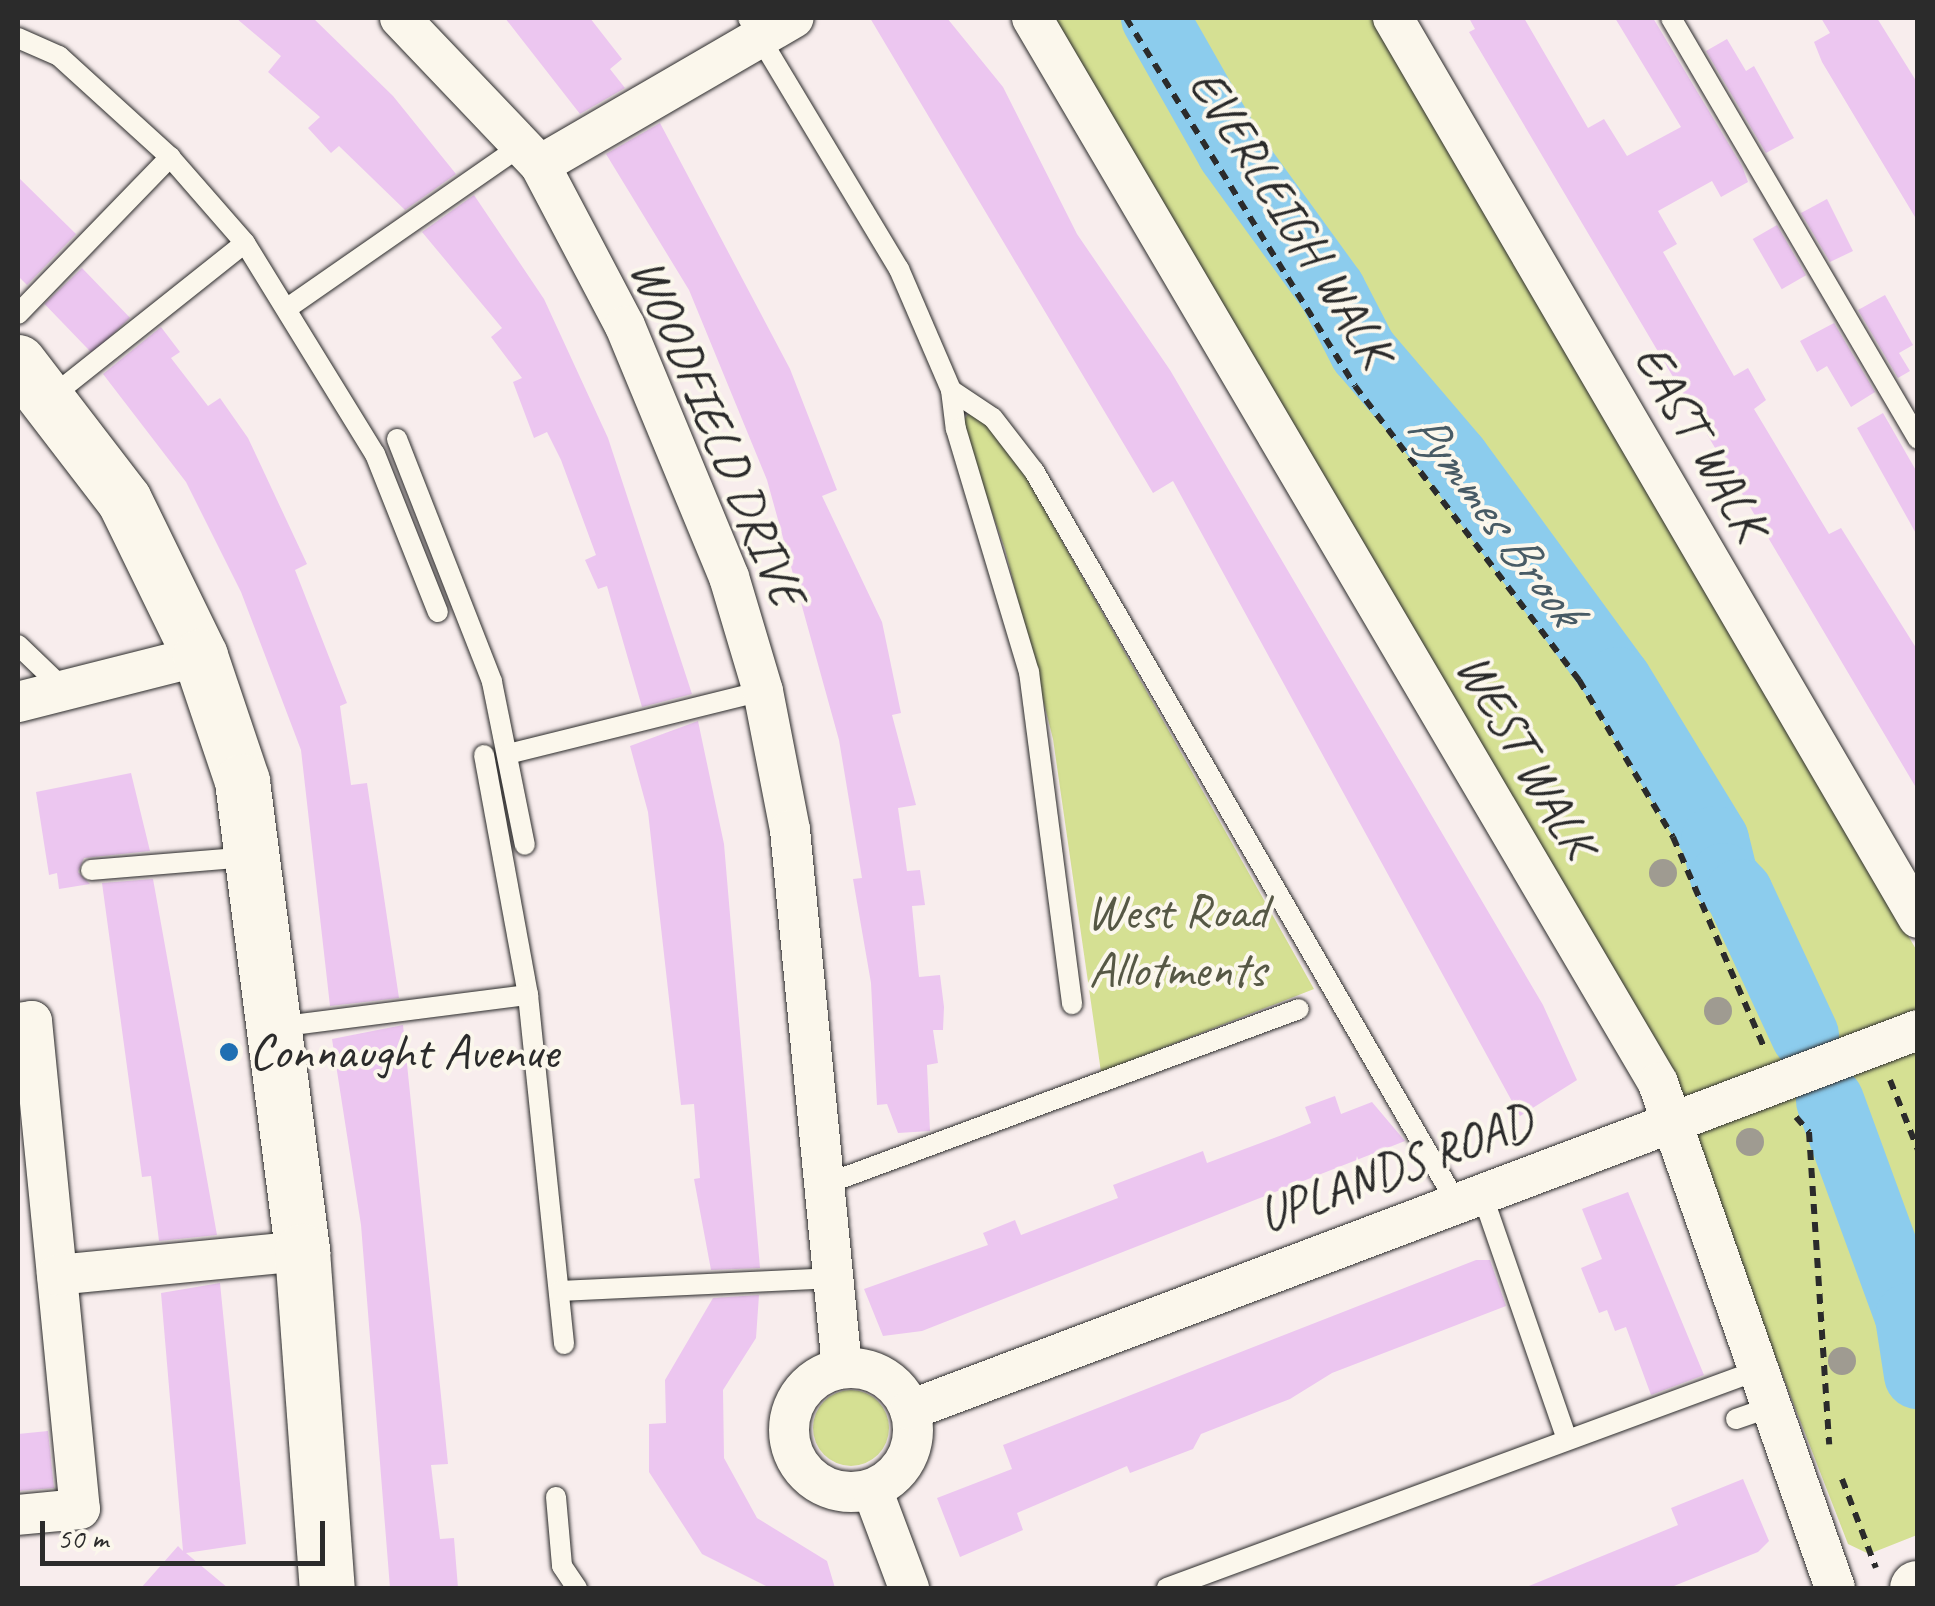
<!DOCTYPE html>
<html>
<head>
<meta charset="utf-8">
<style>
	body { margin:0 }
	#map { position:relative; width:1935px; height:1606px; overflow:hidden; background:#f8eded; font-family:Caveat,sans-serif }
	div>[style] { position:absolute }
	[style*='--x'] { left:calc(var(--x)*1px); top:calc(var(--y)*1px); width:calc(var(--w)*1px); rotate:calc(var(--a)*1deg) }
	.green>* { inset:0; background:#d5e093 }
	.round { border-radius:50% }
	.river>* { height:68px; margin:-34px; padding:0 34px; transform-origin:34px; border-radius:34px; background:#8ccced }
	.building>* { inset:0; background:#ecc6f0; transform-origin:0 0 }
	.path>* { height:6px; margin-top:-3px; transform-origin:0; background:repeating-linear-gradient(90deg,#2b2b2b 0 10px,transparent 0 18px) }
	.roads { filter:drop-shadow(0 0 2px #2b2b2b) drop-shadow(0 0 2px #2b2b2b) }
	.lane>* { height:20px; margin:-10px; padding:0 10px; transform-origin:10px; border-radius:10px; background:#fbf7ec }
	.street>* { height:40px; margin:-20px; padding:0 20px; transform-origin:20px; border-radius:20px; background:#fbf7ec }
	.street>.ring { margin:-20px; padding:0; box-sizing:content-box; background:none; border:40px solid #fbf7ec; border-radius:50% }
	.secondary>* { height:55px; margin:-27.5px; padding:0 27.5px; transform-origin:27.5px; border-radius:27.5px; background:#fbf7ec }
	.trees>* { width:28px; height:28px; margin:-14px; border-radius:50%; background:#9f9b91 }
	.dots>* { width:28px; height:28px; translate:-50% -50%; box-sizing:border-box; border:5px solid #fbf7ec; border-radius:50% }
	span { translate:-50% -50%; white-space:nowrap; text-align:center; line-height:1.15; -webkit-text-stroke:8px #fbf7ec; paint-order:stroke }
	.street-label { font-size:50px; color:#2b2b2b }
	.park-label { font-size:50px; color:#565845 }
	.poi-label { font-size:50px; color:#2b2b2b }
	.left { translate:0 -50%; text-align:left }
	.water-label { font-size:52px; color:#485b65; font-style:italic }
	.frame { position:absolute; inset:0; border:20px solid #2b2b2b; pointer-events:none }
	.scale { position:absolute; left:40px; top:1521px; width:285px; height:45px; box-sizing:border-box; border:5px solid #2b2b2b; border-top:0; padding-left:12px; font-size:30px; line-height:35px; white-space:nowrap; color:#2b2b2b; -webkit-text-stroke:8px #fbf7ec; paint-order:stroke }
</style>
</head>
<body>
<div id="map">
	<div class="green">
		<i style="clip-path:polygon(1047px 18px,1374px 18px,1917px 951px,1917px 1535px,1869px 1554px,1848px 1544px,1670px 1085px)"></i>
		<i style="clip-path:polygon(968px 414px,982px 414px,1026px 477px,1314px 989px,1101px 1072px,1053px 739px,1005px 549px,961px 424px)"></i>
		<i class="round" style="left:813px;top:1390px;width:76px;height:76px"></i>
	</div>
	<div class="river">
		<i style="--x:1155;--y:18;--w:154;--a:60.4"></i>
		<i style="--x:1231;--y:152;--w:172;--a:54"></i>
		<i style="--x:1332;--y:291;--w:68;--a:62.7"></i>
		<i style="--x:1363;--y:351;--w:143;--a:49.5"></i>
		<i style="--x:1456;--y:460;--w:274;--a:53.8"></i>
		<i style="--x:1618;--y:681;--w:186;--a:58.6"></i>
		<i style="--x:1715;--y:840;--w:38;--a:76"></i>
		<i style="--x:1724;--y:877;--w:22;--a:47"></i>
		<i style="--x:1739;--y:893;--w:157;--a:65.1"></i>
		<i style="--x:1830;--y:1101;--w:230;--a:69.9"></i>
		<i style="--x:1909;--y:1317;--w:59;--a:81.2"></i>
	</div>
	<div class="building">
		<i style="clip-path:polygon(236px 18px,313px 18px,393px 96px,456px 174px,405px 210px,339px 146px,331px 153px,308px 128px,320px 117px,268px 72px,281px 56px)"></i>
		<i style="clip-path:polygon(505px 18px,590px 18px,622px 59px,610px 69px,625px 88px,580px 114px)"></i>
		<i style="clip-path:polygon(870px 18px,947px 18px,1003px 87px,1077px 234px,1170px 370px,1543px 1005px,1577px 1080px,1520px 1116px,1173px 481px,1153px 493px)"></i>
		<i style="clip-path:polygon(1469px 18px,1524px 18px,1588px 128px,1604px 119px,1627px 156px,1681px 127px,1615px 18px,1653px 18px,1742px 166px,1748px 182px,1721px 197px,1712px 181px,1658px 211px,1677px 244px,1663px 252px,1734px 376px,1748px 368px,1766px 400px,1754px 409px,1829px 534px,1841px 528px,1918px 651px,1918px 791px,1469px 32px,1475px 29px)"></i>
		<i style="clip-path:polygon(1821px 18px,1877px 18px,1918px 84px,1918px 222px,1822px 62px,1814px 42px,1830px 33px)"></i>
		<i style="clip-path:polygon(1727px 39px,1746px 71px,1754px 66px,1794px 138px,1766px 153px,1706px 51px)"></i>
		<i style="clip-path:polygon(660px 123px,790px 369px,837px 490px,822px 496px,882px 622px,901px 713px,892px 715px,916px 805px,898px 808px,907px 871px,920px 870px,925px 905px,912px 906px,919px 977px,940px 975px,944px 1007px,943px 1030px,933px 1030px,938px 1063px,927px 1065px,930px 1131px,898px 1133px,887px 1104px,877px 1105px,871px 983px,853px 879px,862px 878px,839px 740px,767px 480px,689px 290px,606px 154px)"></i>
		<i style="clip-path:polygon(18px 177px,76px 234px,27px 285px,18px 276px)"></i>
		<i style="clip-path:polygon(474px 195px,544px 299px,608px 438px,692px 694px,642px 707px,607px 586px,598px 589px,585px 560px,596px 555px,561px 460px,547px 432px,534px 438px,513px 382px,522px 378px,491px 337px,502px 328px,422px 232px)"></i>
		<i style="clip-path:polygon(1827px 199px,1853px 251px,1830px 262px,1801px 213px)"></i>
		<i style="left:1777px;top:225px;width:58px;height:28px;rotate:60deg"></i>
		<i style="left:82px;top:268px;width:69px;height:52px;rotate:46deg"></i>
		<i style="clip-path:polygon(1885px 295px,1913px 345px,1899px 353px,1910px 371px,1898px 378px,1858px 310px)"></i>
		<i style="clip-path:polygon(1834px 323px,1875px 392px,1851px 407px,1827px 366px,1817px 372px,1800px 341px)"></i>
		<i style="clip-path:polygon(161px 327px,180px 352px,171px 358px,208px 406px,220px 398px,248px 438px,307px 564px,295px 570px,347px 703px,340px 706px,351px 785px,367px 783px,399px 998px,330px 1006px,301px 750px,241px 592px,186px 482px,103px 374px)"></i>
		<i style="clip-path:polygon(1883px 413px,1918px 474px,1918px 537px,1857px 428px)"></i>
		<i style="clip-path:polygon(698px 721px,724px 844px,760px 1268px,711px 1270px,694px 1179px,700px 1178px,694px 1104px,681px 1105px,648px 812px,630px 746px)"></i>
		<i style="clip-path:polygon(131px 773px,150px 851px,84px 858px,78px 872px,90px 884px,59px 889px,57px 873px,49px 875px,36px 792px)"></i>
		<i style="clip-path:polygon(153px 879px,217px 1235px,159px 1241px,151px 1176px,142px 1177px,102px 883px)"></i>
		<i style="clip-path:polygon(403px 1025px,448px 1464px,431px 1465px,440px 1539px,454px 1538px,458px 1588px,390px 1588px,361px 1225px,332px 1039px)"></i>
		<i style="clip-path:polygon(1335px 1096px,1341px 1114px,1372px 1102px,1405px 1141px,922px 1331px,883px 1336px,864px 1289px,988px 1245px,983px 1233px,1015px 1220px,1021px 1235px,1118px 1198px,1113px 1185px,1203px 1151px,1207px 1163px,1282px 1135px,1311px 1123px,1305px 1107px)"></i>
		<i style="clip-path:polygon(1628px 1192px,1704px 1375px,1651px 1395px,1626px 1327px,1615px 1331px,1607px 1310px,1599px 1313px,1581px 1268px,1602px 1259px,1582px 1209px)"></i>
		<i style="clip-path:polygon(1476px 1260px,1490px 1260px,1506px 1306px,1332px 1373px,1290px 1399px,1201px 1434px,1193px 1449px,1130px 1473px,1127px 1466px,1017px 1513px,1023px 1530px,960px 1557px,937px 1498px,1012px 1469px,1003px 1445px)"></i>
		<i style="clip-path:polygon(220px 1283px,246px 1544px,186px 1553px,228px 1588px,141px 1588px,178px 1546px,183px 1551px,161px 1293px)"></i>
		<i style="clip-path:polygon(759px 1295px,756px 1338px,723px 1390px,724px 1458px,757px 1518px,827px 1561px,835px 1588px,770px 1588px,702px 1554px,649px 1472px,649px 1424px,666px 1423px,665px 1380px,713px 1298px)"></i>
		<i style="clip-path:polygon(48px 1431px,54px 1488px,18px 1491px,18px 1434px)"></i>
		<i style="clip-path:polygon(1743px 1479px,1769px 1541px,1758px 1552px,1669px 1588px,1524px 1588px,1678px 1525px,1671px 1508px)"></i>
	</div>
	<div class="path">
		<i style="--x:1126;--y:18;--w:433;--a:58.1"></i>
		<i style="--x:1355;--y:386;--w:370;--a:52.7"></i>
		<i style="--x:1579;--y:680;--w:183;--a:59.1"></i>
		<i style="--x:1673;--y:837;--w:232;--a:66.6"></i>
		<i style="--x:1890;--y:1080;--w:75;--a:68.2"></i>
		<i style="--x:1796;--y:1117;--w:20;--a:49"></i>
		<i style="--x:1809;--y:1132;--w:313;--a:86.3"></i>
		<i style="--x:1842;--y:1479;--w:95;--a:69.1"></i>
	</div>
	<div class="roads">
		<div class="lane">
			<i style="--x:748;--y:18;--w:293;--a:59"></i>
			<i style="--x:899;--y:269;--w:132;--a:66.7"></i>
			<i style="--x:951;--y:390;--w:50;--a:33.7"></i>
			<i style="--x:993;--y:418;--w:67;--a:52.3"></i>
			<i style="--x:1034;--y:471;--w:844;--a:60"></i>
			<i style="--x:1671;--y:18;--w:488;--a:59.6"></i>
			<i style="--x:18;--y:38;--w:45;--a:23.7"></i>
			<i style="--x:59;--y:56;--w:150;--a:42.3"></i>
			<i style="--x:170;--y:157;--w:114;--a:48.9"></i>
			<i style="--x:245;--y:243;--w:248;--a:58.4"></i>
			<i style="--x:375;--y:454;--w:170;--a:68.3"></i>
			<i style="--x:289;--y:307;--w:284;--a:-34.8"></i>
			<i style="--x:18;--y:314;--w:219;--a:-45.9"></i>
			<i style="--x:951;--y:390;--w:39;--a:83"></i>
			<i style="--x:956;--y:429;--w:254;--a:73.3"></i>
			<i style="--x:1029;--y:672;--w:335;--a:82.6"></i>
			<i style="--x:50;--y:398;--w:249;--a:-38.5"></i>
			<i style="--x:397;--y:439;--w:261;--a:68.6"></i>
			<i style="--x:492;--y:682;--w:166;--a:78.6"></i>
			<i style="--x:18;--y:645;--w:65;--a:43.8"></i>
			<i style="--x:508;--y:754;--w:263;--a:-13.9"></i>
			<i style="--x:484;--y:755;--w:244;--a:79.6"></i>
			<i style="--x:528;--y:995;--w:351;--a:84.1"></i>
			<i style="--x:91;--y:870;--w:159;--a:-4.7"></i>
			<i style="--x:277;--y:1027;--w:253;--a:-7.3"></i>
			<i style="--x:826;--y:1184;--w:504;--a:-20.3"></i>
			<i style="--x:1482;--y:1194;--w:257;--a:70.9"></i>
			<i style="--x:559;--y:1291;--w:277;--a:-2.7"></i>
			<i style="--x:1736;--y:1419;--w:39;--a:-19"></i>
			<i style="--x:556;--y:1497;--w:69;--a:85"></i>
			<i style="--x:562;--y:1566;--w:27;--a:56"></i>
			<i style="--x:1167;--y:1588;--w:633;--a:-20.24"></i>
		</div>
		<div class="street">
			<i style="--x:400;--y:18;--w:203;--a:46.4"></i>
			<i style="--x:540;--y:165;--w:182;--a:62.2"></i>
			<i style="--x:625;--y:326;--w:272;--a:67.5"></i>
			<i style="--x:729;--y:577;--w:119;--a:73.4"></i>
			<i style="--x:763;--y:691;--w:142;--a:79"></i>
			<i style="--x:790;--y:830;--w:541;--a:84.48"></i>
			<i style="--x:1032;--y:18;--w:1235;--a:59.55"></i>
			<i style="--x:1658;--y:1083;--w:535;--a:70.68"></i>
			<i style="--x:1393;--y:18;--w:1042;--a:59.74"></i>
			<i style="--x:540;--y:165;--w:293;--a:-30.1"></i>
			<i style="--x:18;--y:702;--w:188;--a:-14.2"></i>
			<i style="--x:18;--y:1023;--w:14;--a:-8"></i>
			<i style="--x:32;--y:1021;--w:490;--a:84.4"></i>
			<i style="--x:80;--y:1509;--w:62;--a:174.5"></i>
			<i style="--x:57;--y:1275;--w:246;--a:-5.6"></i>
			<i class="ring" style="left:789px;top:1368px;width:84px;height:84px"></i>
			<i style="--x:910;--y:1410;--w:1077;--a:-20.66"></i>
			<i style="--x:872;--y:1489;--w:106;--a:69.5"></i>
		</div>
		<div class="secondary">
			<i style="--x:18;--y:362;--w:174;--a:52.5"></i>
			<i style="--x:124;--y:500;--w:174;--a:64"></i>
			<i style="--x:200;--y:656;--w:132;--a:71.4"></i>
			<i style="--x:242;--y:781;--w:474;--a:82.7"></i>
			<i style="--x:302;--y:1251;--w:338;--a:85.8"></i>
			<i style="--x:1917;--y:1588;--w:1;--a:0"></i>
		</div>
	</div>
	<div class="trees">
		<i style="left:1663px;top:873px"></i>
		<i style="left:1718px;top:1011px"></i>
		<i style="left:1750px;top:1142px"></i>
		<i style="left:1842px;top:1361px"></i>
	</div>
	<div class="dots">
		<i style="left:229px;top:1052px;background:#1f6fb2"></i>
	</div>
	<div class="street-label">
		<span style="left:1291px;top:217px;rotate:58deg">EVERLEIGH WALK</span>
		<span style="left:718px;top:432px;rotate:67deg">WOODFIELD DRIVE</span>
		<span style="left:1701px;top:441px;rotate:60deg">EAST WALK</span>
		<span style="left:1526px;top:755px;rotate:60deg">WEST WALK</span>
		<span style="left:1395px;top:1168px;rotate:-20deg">UPLANDS ROAD</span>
	</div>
	<div class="park-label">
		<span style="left:1177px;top:940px">West Road<br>Allotments</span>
	</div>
	<div class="poi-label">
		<span class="left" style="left:249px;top:1052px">Connaught Avenue</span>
	</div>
	<div class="water-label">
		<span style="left:1495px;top:518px;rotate:53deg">Pymmes Brook</span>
	</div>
	<div class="frame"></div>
	<div class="scale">50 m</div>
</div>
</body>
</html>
